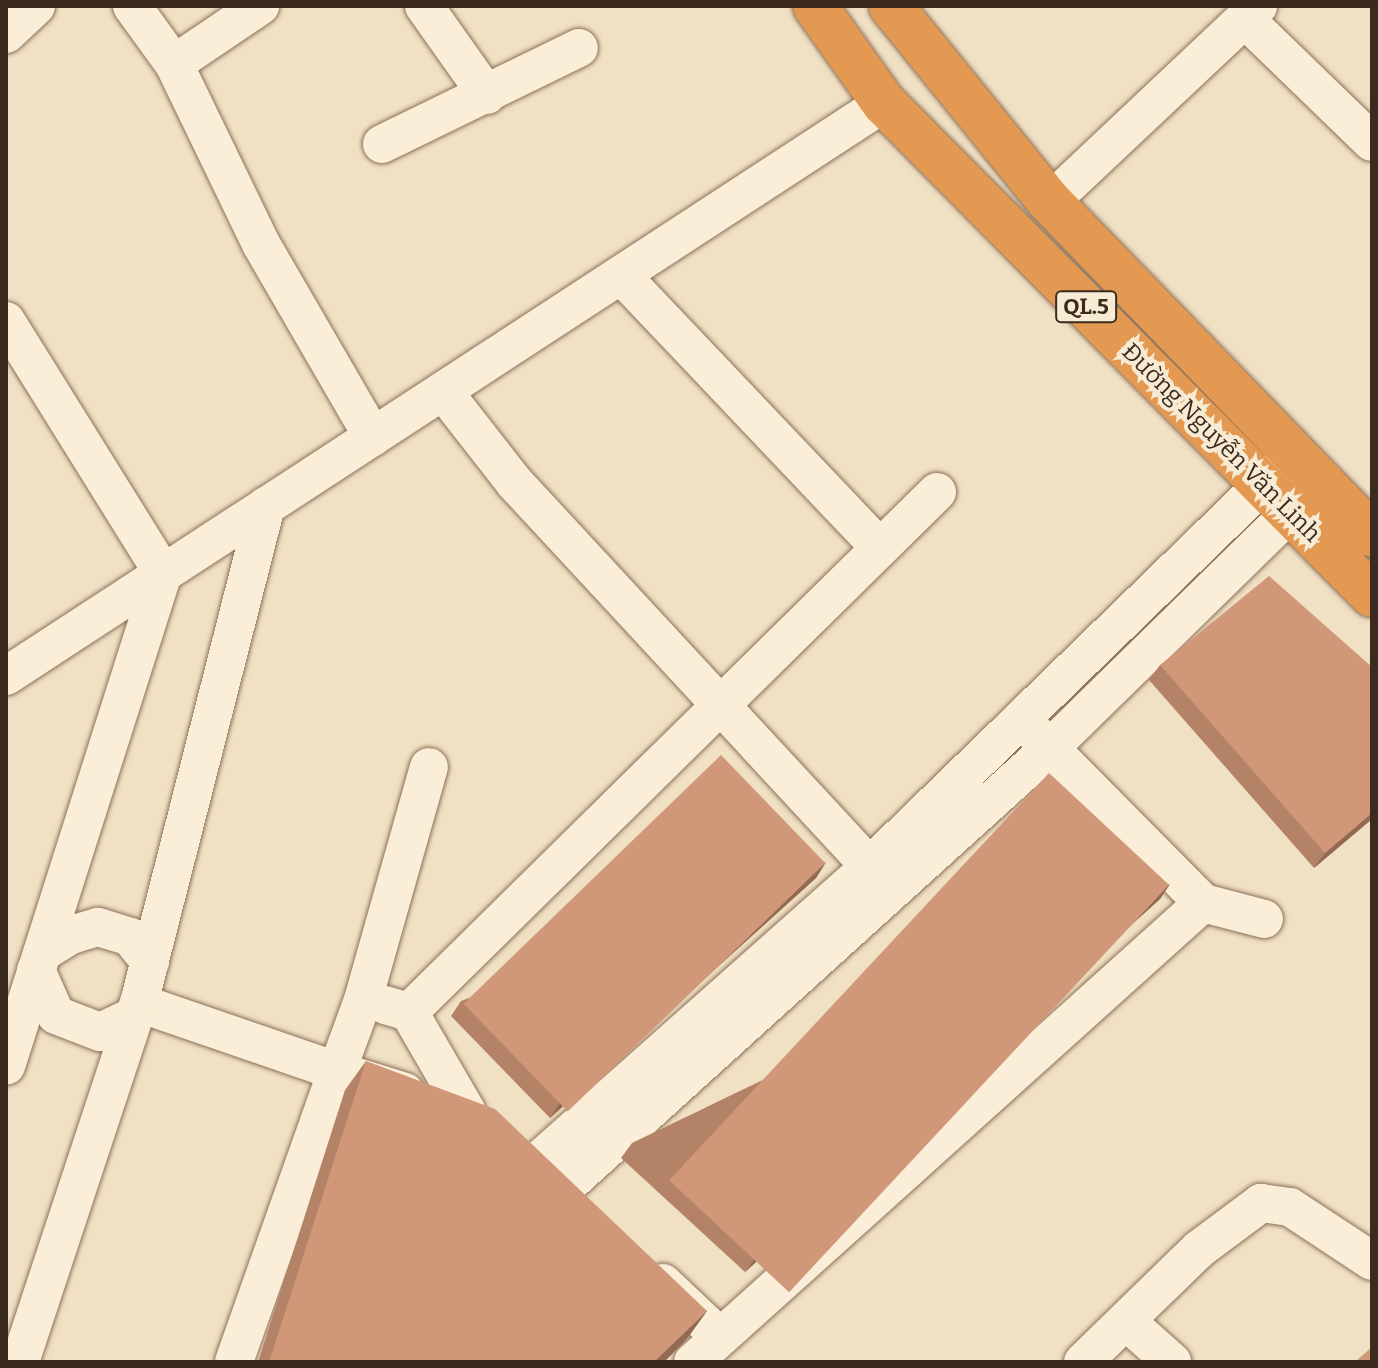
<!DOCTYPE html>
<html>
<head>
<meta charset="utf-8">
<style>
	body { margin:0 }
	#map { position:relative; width:1378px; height:1368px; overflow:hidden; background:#f0e0c4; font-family:Bitter,serif }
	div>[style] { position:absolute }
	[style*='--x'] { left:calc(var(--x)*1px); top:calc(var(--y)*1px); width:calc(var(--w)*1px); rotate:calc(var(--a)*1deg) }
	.roads { filter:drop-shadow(0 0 2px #8c7159) drop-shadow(0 0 2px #8c7159) }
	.minor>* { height:38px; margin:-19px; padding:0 19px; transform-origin:19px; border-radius:19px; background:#faeed8 }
	.highway>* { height:44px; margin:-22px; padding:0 22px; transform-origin:22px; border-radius:22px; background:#e39951 }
	.wall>* { inset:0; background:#b38267 }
	.shaded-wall>* { inset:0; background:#926a54 }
	.building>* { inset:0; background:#d09778; transform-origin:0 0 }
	span { translate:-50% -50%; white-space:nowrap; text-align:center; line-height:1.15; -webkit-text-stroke:8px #f7ebd4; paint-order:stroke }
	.shield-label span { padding:2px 6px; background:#f7ebd4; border:2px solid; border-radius:6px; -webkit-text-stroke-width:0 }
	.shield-label { font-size:22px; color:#3b2a1e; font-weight:700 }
	.street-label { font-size:24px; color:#3b2a1e }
	.frame { position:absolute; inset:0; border:8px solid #3b2a1e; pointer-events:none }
</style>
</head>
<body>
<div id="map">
	<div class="roads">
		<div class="minor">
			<i style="--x:132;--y:6;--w:72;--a:54.1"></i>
			<i style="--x:174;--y:64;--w:200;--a:64.2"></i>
			<i style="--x:261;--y:244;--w:223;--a:59.9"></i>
			<i style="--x:424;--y:6;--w:109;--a:54.7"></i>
			<i style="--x:1246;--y:20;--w:175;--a:44.1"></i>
			<i style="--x:6;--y:34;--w:41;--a:-43"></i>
			<i style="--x:174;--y:64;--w:104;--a:-34"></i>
			<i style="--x:382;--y:144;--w:219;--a:-26"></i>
			<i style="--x:1050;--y:202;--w:286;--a:-43.3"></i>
			<i style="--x:621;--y:275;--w:376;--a:46.5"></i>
			<i style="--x:6;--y:321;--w:297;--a:58.1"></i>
			<i style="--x:163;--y:573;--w:517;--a:107.66"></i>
			<i style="--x:443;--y:391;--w:115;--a:52"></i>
			<i style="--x:514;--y:482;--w:549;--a:47.21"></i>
			<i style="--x:6;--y:676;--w:1048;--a:-33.13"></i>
			<i style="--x:1034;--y:732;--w:240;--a:45.3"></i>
			<i style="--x:1203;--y:903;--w:63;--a:14.7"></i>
			<i style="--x:42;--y:953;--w:34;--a:-32"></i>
			<i style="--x:71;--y:935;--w:28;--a:-17"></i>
			<i style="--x:98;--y:927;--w:34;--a:17"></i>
			<i style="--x:130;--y:937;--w:32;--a:51"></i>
			<i style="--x:36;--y:970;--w:49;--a:66"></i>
			<i style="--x:56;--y:1015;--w:47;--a:21.1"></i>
			<i style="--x:100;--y:1032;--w:38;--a:-25"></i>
			<i style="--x:139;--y:1003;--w:209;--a:19"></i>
			<i style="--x:337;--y:1071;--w:309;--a:109.5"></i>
			<i style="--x:385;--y:1005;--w:25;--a:16"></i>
			<i style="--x:409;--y:1012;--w:116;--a:59.9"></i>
			<i style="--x:409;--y:1012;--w:741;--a:-44.56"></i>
			<i style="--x:405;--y:1092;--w:71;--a:-162.8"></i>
			<i style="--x:337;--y:1071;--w:76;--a:-69.9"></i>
			<i style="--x:363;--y:1000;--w:242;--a:-74.2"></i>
			<i style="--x:536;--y:1163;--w:447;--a:-41.6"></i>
			<i style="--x:870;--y:866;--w:578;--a:-44.16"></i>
			<i style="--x:563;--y:1189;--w:657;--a:-42.16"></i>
			<i style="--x:1050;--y:748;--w:364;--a:-44.4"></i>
			<i style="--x:663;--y:1283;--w:77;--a:43.4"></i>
			<i style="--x:1126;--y:1321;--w:62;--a:41.7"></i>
			<i style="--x:20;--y:1362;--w:378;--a:-71.7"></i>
			<i style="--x:139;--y:1003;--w:513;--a:-75.67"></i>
			<i style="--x:693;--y:1362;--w:686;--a:-41.99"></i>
			<i style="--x:1083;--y:1362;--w:161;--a:-44.2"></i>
			<i style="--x:1198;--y:1250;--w:79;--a:-36.7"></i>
			<i style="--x:1261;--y:1203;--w:29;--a:8"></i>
			<i style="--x:1290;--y:1207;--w:98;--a:33.4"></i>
		</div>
		<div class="highway">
			<i style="--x:815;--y:6;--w:119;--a:54.6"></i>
			<i style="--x:884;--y:103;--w:693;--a:45.23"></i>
			<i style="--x:891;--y:6;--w:252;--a:51"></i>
			<i style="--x:1050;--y:202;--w:463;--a:45.9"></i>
		</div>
	</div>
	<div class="wall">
		<i style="clip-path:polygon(1160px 665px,1372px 667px,1372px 819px,1314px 868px,1149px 680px)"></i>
		<i style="clip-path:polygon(826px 862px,816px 878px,550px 1118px,451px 1016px,461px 1001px)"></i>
		<i style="clip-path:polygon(1170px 884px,1160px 899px,745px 1272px,621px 1158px,632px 1143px)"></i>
		<i style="clip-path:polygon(366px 1061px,707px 1311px,686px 1340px,664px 1362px,258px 1362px,345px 1090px)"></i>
	</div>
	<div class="shaded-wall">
		<i style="clip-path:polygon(1372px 813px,1372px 819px,1314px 868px,1325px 853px)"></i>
		<i style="clip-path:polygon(826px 862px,816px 878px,550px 1118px,560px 1103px)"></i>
		<i style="clip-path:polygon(1170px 884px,1160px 899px,745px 1272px,756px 1257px)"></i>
		<i style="clip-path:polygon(707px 1311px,686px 1340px,664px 1362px,654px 1362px)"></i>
	</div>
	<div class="building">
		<i style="clip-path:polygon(1269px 576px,1372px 667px,1372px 813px,1325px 853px,1160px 665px)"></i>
		<i style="left:721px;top:755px;width:150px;height:358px;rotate:46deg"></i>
		<i style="left:1049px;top:773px;width:164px;height:557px;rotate:43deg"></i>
		<i style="clip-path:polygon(366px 1061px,495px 1109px,707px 1311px,654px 1362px,269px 1362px)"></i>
		<i style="clip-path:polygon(1372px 1347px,1372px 1362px,1355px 1362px)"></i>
	</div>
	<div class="shield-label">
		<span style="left:1086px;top:307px">QL.5</span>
	</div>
	<div class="street-label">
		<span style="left:1221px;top:443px;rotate:45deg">Đường Nguyễn Văn Linh</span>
	</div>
	<div class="frame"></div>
</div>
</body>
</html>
